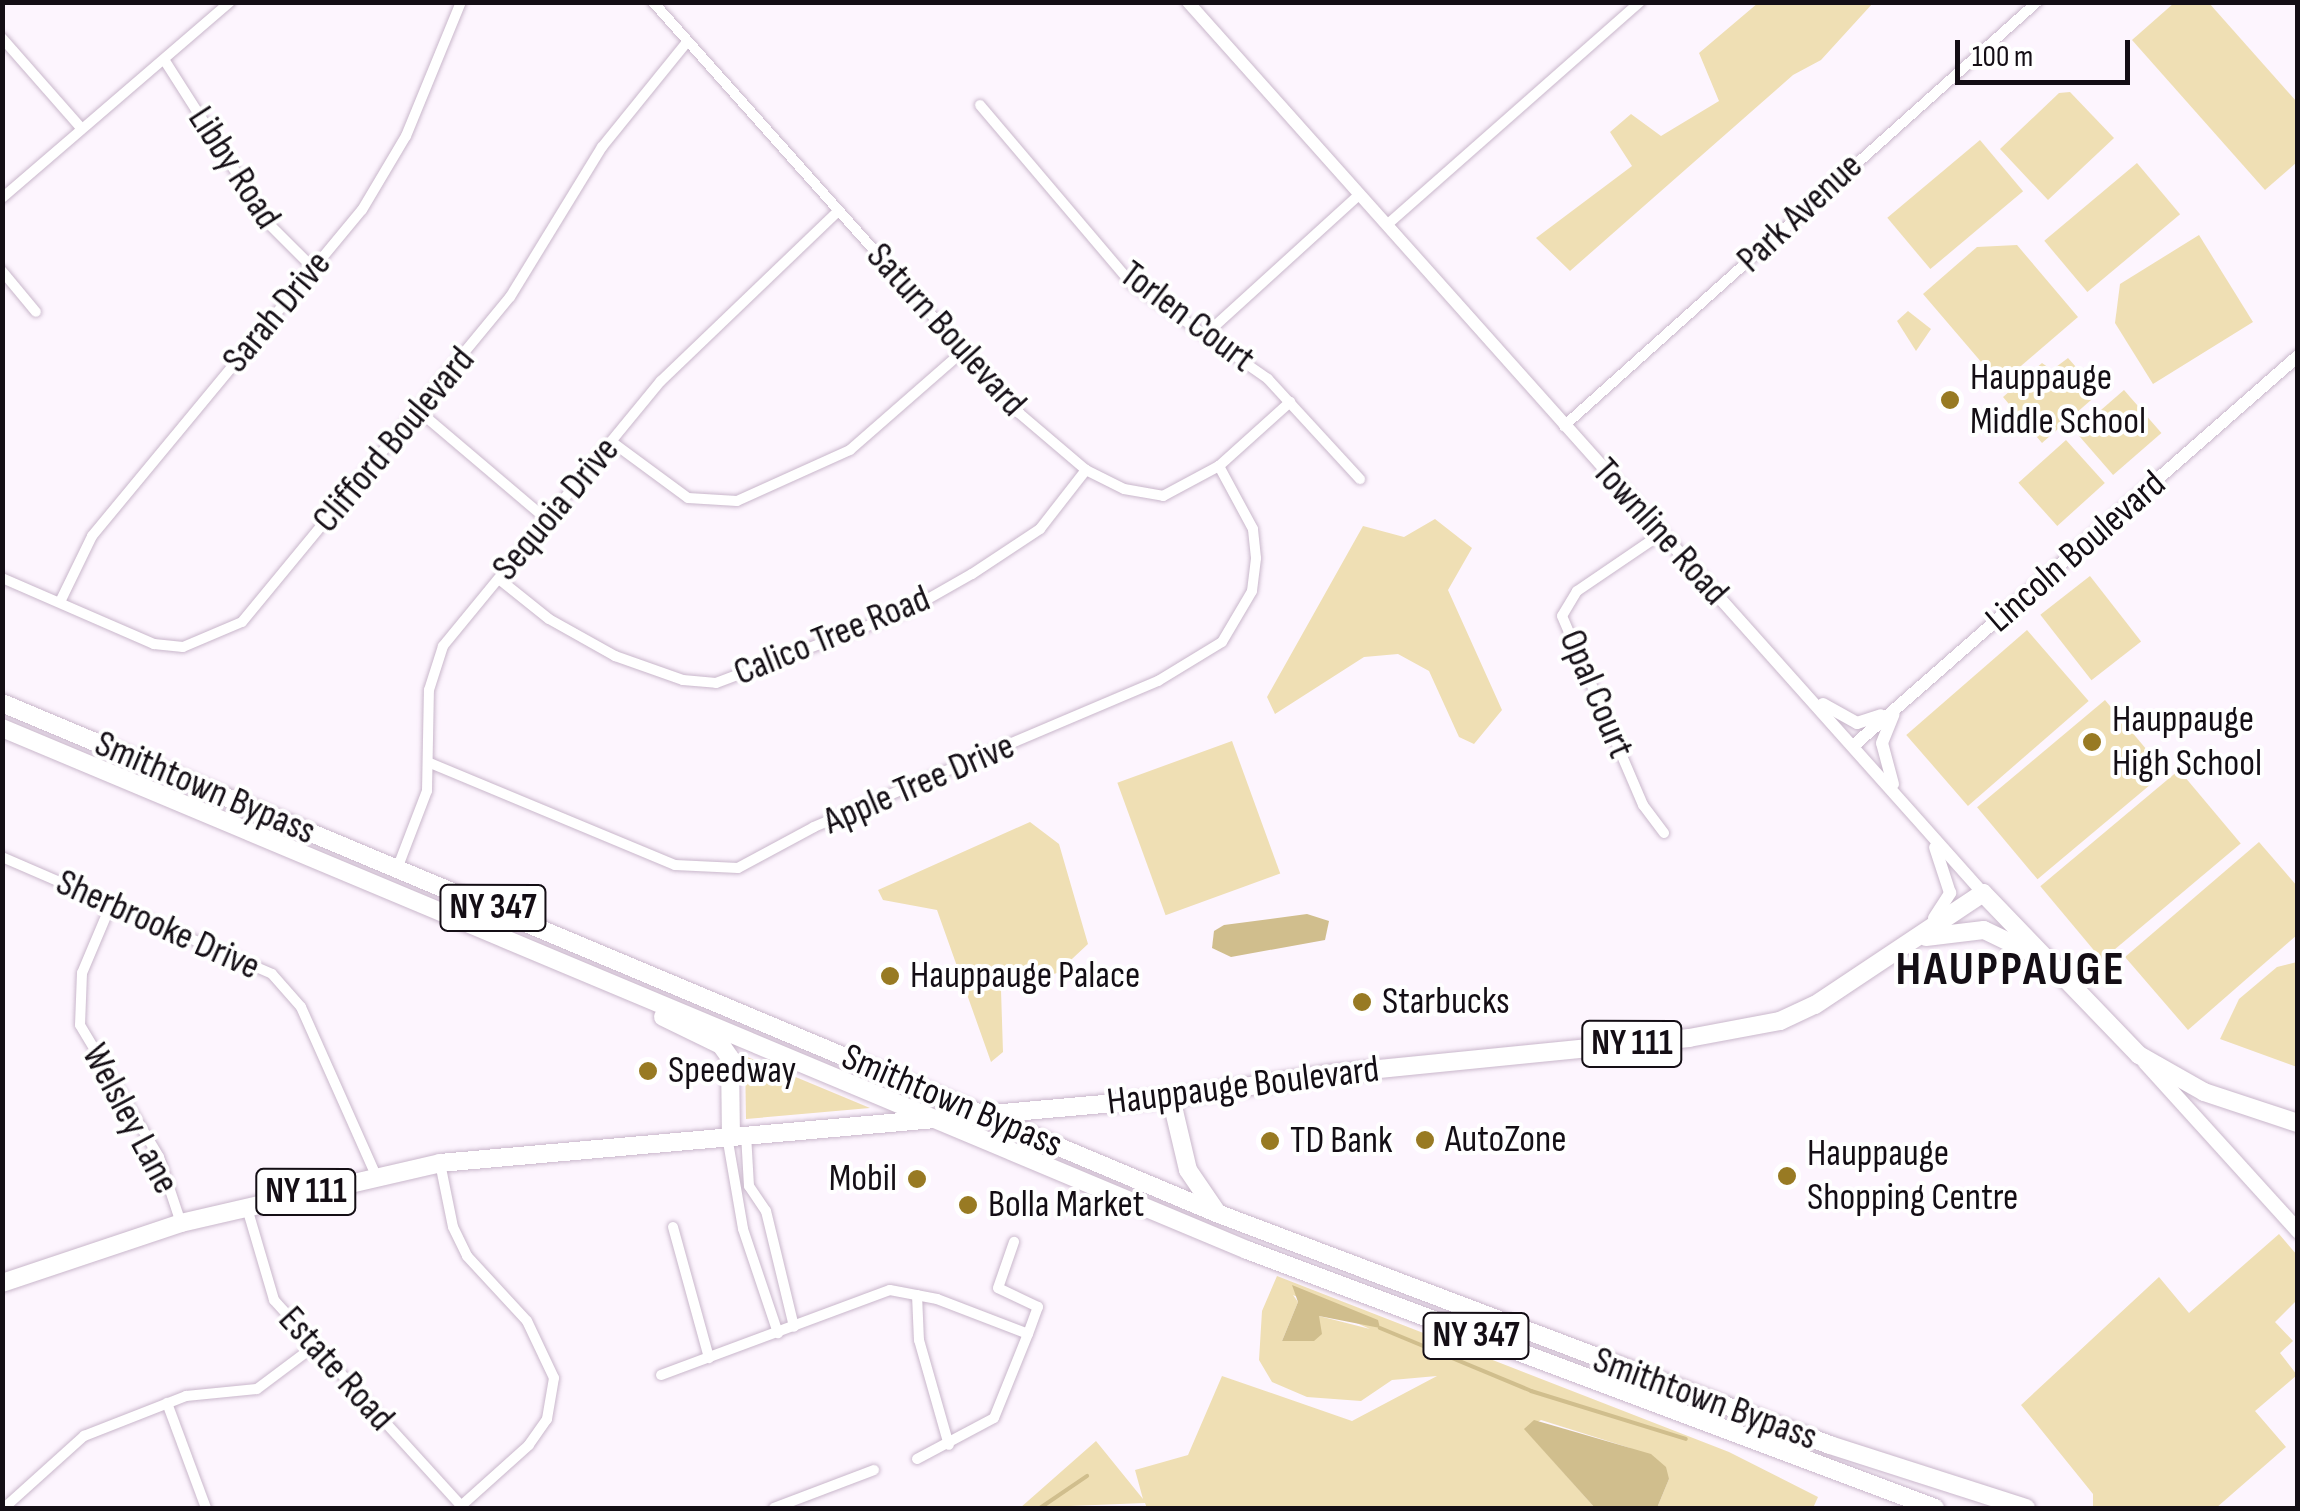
<!DOCTYPE html>
<html>
<head>
<meta charset="utf-8">
<style>
	body { margin:0 }
	#map { position:relative; width:2300px; height:1511px; overflow:hidden; background:#fdf5fe; font-family:"Sofia Sans Condensed",sans-serif }
	div>[style] { position:absolute }
	[style*='--x'] { left:calc(var(--x)*1px); top:calc(var(--y)*1px); width:calc(var(--w)*1px); rotate:calc(var(--a)*1deg) }
	.green>* { inset:0; background:#efdfb4; transform-origin:0 0 }
	.water>* { inset:0; background:#d0be8d }
	.stream>* { height:4px; margin:-2px; padding:0 2px; transform-origin:2px; border-radius:2px; background:#d0be8d }
	.roads { filter:drop-shadow(0 0 2px #c9b7cb) drop-shadow(0 0 2px #c9b7cb) }
	.minor>* { height:10px; margin:-5px; padding:0 5px; transform-origin:5px; border-radius:5px; background:#fff }
	.tertiary>* { height:12px; margin:-6px; padding:0 6px; transform-origin:6px; border-radius:6px; background:#fff }
	.secondary>* { height:15px; margin:-7.5px; padding:0 7.5px; transform-origin:7.5px; border-radius:7.5px; background:#fff }
	.primary>* { height:18px; margin:-9px; padding:0 9px; transform-origin:9px; border-radius:9px; background:#fff }
	.trunk>* { height:18px; margin:-9px; padding:0 9px; transform-origin:9px; border-radius:9px; background:#fff }
	.dots>* { width:28px; height:28px; translate:-50% -50%; box-sizing:border-box; border:5px solid #fff; border-radius:50% }
	span { translate:-50% -50%; white-space:nowrap; text-align:center; line-height:1.15; -webkit-text-stroke:8px #fff; paint-order:stroke }
	.shield-label span { padding:2px 8px; background:#fff; border:2px solid; border-radius:8px; -webkit-text-stroke-width:0 }
	.shield-label { font-size:35px; color:#140e15; font-weight:700 }
	.street-label { font-size:38px; color:#140e15 }
	.poi-label { font-size:38px; color:#140e15 }
	.left { translate:0 -50%; text-align:left }
	.right { translate:-100% -50%; text-align:right }
	.district-label { font-size:48px; color:#140e15; font-weight:700; letter-spacing:2.5px }
	.frame { position:absolute; inset:0; border:5px solid #140e15; pointer-events:none }
	.scale { position:absolute; left:1955px; top:40px; width:175px; height:45px; box-sizing:border-box; border:5px solid #140e15; border-top:0; padding-left:12px; font-size:30px; line-height:35px; white-space:nowrap; color:#140e15; -webkit-text-stroke:8px #fff; paint-order:stroke }
</style>
</head>
<body>
<div id="map">
	<div class="green">
		<i style="clip-path:polygon(1758px 3px,1873px 3px,1821px 60px,1793px 75px,1570px 271px,1536px 238px,1632px 166px,1610px 132px,1631px 114px,1661px 136px,1719px 101px,1699px 53px)"></i>
		<i style="clip-path:polygon(2174px 3px,2209px 3px,2297px 102px,2297px 162px,2265px 190px,2132px 40px)"></i>
		<i style="clip-path:polygon(2070px 92px,2114px 138px,2048px 200px,2000px 149px,2059px 93px)"></i>
		<i style="left:1980px;top:140px;width:67px;height:121px;rotate:50deg"></i>
		<i style="left:2137px;top:163px;width:67px;height:121px;rotate:50deg"></i>
		<i style="clip-path:polygon(2199px 235px,2253px 322px,2153px 384px,2115px 323px,2120px 284px)"></i>
		<i style="clip-path:polygon(2017px 245px,2078px 317px,2000px 384px,1923px 294px,1977px 247px)"></i>
		<i style="clip-path:polygon(1908px 311px,1931px 329px,1916px 351px,1897px 321px)"></i>
		<i style="clip-path:polygon(2068px 358px,2099px 393px,2042px 443px,2003px 397px,2042px 363px,2052px 370px)"></i>
		<i style="left:2124px;top:390px;width:57px;height:64px;rotate:49deg"></i>
		<i style="left:2066px;top:440px;width:58px;height:64px;rotate:48deg"></i>
		<i style="clip-path:polygon(1435px 519px,1472px 548px,1448px 590px,1502px 710px,1474px 744px,1459px 737px,1429px 671px,1398px 654px,1364px 657px,1275px 714px,1267px 697px,1363px 526px,1404px 537px)"></i>
		<i style="left:2090px;top:576px;width:83px;height:63px;rotate:52deg"></i>
		<i style="left:2027px;top:630px;width:94px;height:160px;rotate:49deg"></i>
		<i style="left:2105px;top:700px;width:94px;height:167px;rotate:50deg"></i>
		<i style="left:1232px;top:741px;width:141px;height:122px;rotate:70deg"></i>
		<i style="left:2179px;top:770px;width:96px;height:181px;rotate:50deg"></i>
		<i style="clip-path:polygon(1030px 822px,1059px 844px,1088px 944px,1057px 973px,1001px 990px,1003px 1052px,991px 1062px,937px 910px,883px 900px,878px 890px)"></i>
		<i style="clip-path:polygon(2259px 842px,2297px 886px,2297px 935px,2188px 1030px,2125px 957px)"></i>
		<i style="clip-path:polygon(2297px 962px,2297px 1067px,2220px 1039px,2239px 999px,2277px 967px)"></i>
		<i style="clip-path:polygon(745px 1056px,870px 1108px,746px 1119px)"></i>
		<i style="clip-path:polygon(2279px 1234px,2297px 1255px,2298px 1299px,2275px 1322px,2293px 1341px,2280px 1353px,2297px 1375px,2255px 1411px,2286px 1447px,2216px 1508px,2093px 1508px,2093px 1494px,2021px 1405px,2159px 1277px,2189px 1313px)"></i>
		<i style="clip-path:polygon(evenodd,1277px 1276px,1729px 1452px,1818px 1497px,1813px 1508px,1657px 1508px,1669px 1479px,1630px 1448px,1541px 1420px,1525px 1429px,1595px 1508px,1147px 1508px,1145px 1503px,1020px 1508px,1096px 1441px,1143px 1499px,1135px 1470px,1188px 1455px,1222px 1376px,1352px 1421px,1437px 1376px,1392px 1380px,1361px 1401px,1307px 1397px,1272px 1382px,1259px 1360px,1262px 1311px,1277px 1276px,1293px 1295px,1370px 1329px,1319px 1316px,1301px 1341px,1282px 1341px,1298px 1302px,1293px 1295px)"></i>
	</div>
	<div class="water">
		<i style="clip-path:polygon(1307px 914px,1329px 921px,1325px 940px,1231px 957px,1212px 948px,1214px 931px,1224px 925px)"></i>
		<i style="clip-path:polygon(1292px 1285px,1378px 1320px,1380px 1328px,1319px 1316px,1322px 1334px,1314px 1341px,1282px 1341px,1298px 1302px)"></i>
		<i style="clip-path:polygon(1534px 1420px,1651px 1454px,1666px 1467px,1669px 1479px,1657px 1508px,1595px 1508px,1524px 1429px)"></i>
	</div>
	<div class="stream">
		<i style="--x:1380;--y:1328;--w:164;--a:22.6"></i>
		<i style="--x:1531;--y:1391;--w:162;--a:17.2"></i>
		<i style="--x:1040;--y:1508;--w:57;--a:-34.2"></i>
	</div>
	<div class="roads">
		<div class="minor">
			<i style="--x:653;--y:2;--w:550;--a:48.31"></i>
			<i style="--x:1019;--y:413;--w:88;--a:40.4"></i>
			<i style="--x:1086;--y:470;--w:42;--a:26.6"></i>
			<i style="--x:1124;--y:489;--w:40;--a:10"></i>
			<i style="--x:1163;--y:496;--w:64;--a:-28.2"></i>
			<i style="--x:1219;--y:466;--w:96;--a:-42"></i>
			<i style="--x:2;--y:38;--w:120;--a:48.7"></i>
			<i style="--x:165;--y:61;--w:193;--a:57.5"></i>
			<i style="--x:269;--y:224;--w:62;--a:45"></i>
			<i style="--x:980;--y:105;--w:235;--a:49.7"></i>
			<i style="--x:1132;--y:284;--w:166;--a:34.9"></i>
			<i style="--x:1268;--y:379;--w:136;--a:47.4"></i>
			<i style="--x:2;--y:198;--w:301;--a:-40.7"></i>
			<i style="--x:1388;--y:224;--w:336;--a:-41.4"></i>
			<i style="--x:2;--y:271;--w:53;--a:50.3"></i>
			<i style="--x:1206;--y:334;--w:207;--a:-42.3"></i>
			<i style="--x:420;--y:412;--w:165;--a:40.3"></i>
			<i style="--x:1564;--y:426;--w:635;--a:-41.87"></i>
			<i style="--x:612;--y:442;--w:94;--a:36.4"></i>
			<i style="--x:688;--y:498;--w:49;--a:3.5"></i>
			<i style="--x:737;--y:501;--w:124;--a:-24.3"></i>
			<i style="--x:850;--y:450;--w:150;--a:-41.2"></i>
			<i style="--x:1661;--y:534;--w:102;--a:145.8"></i>
			<i style="--x:1577;--y:591;--w:29;--a:121"></i>
			<i style="--x:1562;--y:616;--w:206;--a:66.8"></i>
			<i style="--x:1643;--y:805;--w:35;--a:53"></i>
			<i style="--x:2;--y:578;--w:166;--a:23.5"></i>
			<i style="--x:154;--y:644;--w:29;--a:6"></i>
			<i style="--x:183;--y:647;--w:64;--a:-23"></i>
			<i style="--x:242;--y:622;--w:421;--a:-50.5"></i>
			<i style="--x:510;--y:297;--w:176;--a:-58.5"></i>
			<i style="--x:602;--y:147;--w:135;--a:-51"></i>
			<i style="--x:499;--y:579;--w:64;--a:38.7"></i>
			<i style="--x:549;--y:619;--w:76;--a:29.3"></i>
			<i style="--x:615;--y:656;--w:72;--a:19.4"></i>
			<i style="--x:683;--y:680;--w:33;--a:5"></i>
			<i style="--x:716;--y:683;--w:202;--a:-20.6"></i>
			<i style="--x:905;--y:612;--w:77;--a:-29.6"></i>
			<i style="--x:972;--y:574;--w:82;--a:-33.5"></i>
			<i style="--x:1040;--y:529;--w:75;--a:-52.1"></i>
			<i style="--x:60;--y:602;--w:73;--a:-64.1"></i>
			<i style="--x:92;--y:536;--w:423;--a:-50.4"></i>
			<i style="--x:362;--y:210;--w:86;--a:-59.3"></i>
			<i style="--x:406;--y:136;--w:145;--a:-67.7"></i>
			<i style="--x:430;--y:763;--w:265;--a:22.6"></i>
			<i style="--x:675;--y:865;--w:63;--a:2.7"></i>
			<i style="--x:738;--y:868;--w:86;--a:-28.3"></i>
			<i style="--x:814;--y:827;--w:374;--a:-23"></i>
			<i style="--x:1158;--y:681;--w:75;--a:-31.4"></i>
			<i style="--x:1222;--y:642;--w:59;--a:-59.5"></i>
			<i style="--x:1252;--y:591;--w:33;--a:-83"></i>
			<i style="--x:1256;--y:558;--w:29;--a:-96"></i>
			<i style="--x:1253;--y:529;--w:72;--a:-118.4"></i>
			<i style="--x:2;--y:857;--w:294;--a:23.4"></i>
			<i style="--x:272;--y:974;--w:44;--a:48.7"></i>
			<i style="--x:301;--y:1007;--w:182;--a:66"></i>
			<i style="--x:397;--y:869;--w:84;--a:-69"></i>
			<i style="--x:427;--y:791;--w:101;--a:-88.9"></i>
			<i style="--x:429;--y:690;--w:46;--a:-72.3"></i>
			<i style="--x:443;--y:646;--w:343;--a:-50.6"></i>
			<i style="--x:661;--y:381;--w:244;--a:-43.8"></i>
			<i style="--x:112;--y:902;--w:77;--a:112.9"></i>
			<i style="--x:82;--y:973;--w:52;--a:92.2"></i>
			<i style="--x:80;--y:1025;--w:154;--a:59.1"></i>
			<i style="--x:159;--y:1157;--w:70;--a:71.6"></i>
			<i style="--x:746;--y:1134;--w:52;--a:86.7"></i>
			<i style="--x:749;--y:1186;--w:30;--a:56"></i>
			<i style="--x:766;--y:1211;--w:119;--a:76.4"></i>
			<i style="--x:727;--y:1136;--w:94;--a:80.2"></i>
			<i style="--x:743;--y:1229;--w:110;--a:71.4"></i>
			<i style="--x:440;--y:1163;--w:65;--a:78.5"></i>
			<i style="--x:453;--y:1227;--w:32;--a:64"></i>
			<i style="--x:467;--y:1256;--w:88;--a:47.3"></i>
			<i style="--x:527;--y:1321;--w:63;--a:64.7"></i>
			<i style="--x:554;--y:1378;--w:42;--a:99.7"></i>
			<i style="--x:547;--y:1419;--w:32;--a:125"></i>
			<i style="--x:529;--y:1445;--w:91;--a:138.1"></i>
			<i style="--x:247;--y:1208;--w:96;--a:73.6"></i>
			<i style="--x:274;--y:1300;--w:281;--a:47.7"></i>
			<i style="--x:673;--y:1227;--w:136;--a:74.6"></i>
			<i style="--x:917;--y:1295;--w:45;--a:87.5"></i>
			<i style="--x:919;--y:1340;--w:109;--a:74.1"></i>
			<i style="--x:661;--y:1375;--w:244;--a:-20.4"></i>
			<i style="--x:890;--y:1290;--w:48;--a:10.8"></i>
			<i style="--x:937;--y:1299;--w:97;--a:21"></i>
			<i style="--x:1028;--y:1334;--w:29;--a:-70"></i>
			<i style="--x:1038;--y:1307;--w:44;--a:-154.6"></i>
			<i style="--x:998;--y:1288;--w:49;--a:-70.8"></i>
			<i style="--x:167;--y:1403;--w:112;--a:69.6"></i>
			<i style="--x:917;--y:1459;--w:87;--a:-28"></i>
			<i style="--x:994;--y:1418;--w:91;--a:-68"></i>
			<i style="--x:4;--y:1508;--w:108;--a:-42"></i>
			<i style="--x:84;--y:1436;--w:110;--a:-21.4"></i>
			<i style="--x:186;--y:1396;--w:71;--a:-5.6"></i>
			<i style="--x:257;--y:1389;--w:70;--a:-36.9"></i>
			<i style="--x:774;--y:1508;--w:107;--a:-20.8"></i>
		</div>
		<div class="tertiary">
			<i style="--x:1188;--y:2;--w:1194;--a:48.26"></i>
			<i style="--x:1823;--y:704;--w:39;--a:29"></i>
			<i style="--x:1857;--y:723;--w:25;--a:-18"></i>
			<i style="--x:1853;--y:746;--w:592;--a:-41.23"></i>
			<i style="--x:1893;--y:784;--w:42;--a:-105"></i>
			<i style="--x:1882;--y:743;--w:31;--a:-68"></i>
			<i style="--x:1934;--y:918;--w:30;--a:-57"></i>
			<i style="--x:1950;--y:893;--w:48;--a:-108.1"></i>
		</div>
		<div class="secondary">
			<i style="--x:2145;--y:1062;--w:228;--a:47.8"></i>
		</div>
		<div class="primary">
			<i style="--x:1926;--y:937;--w:58;--a:-6.9"></i>
			<i style="--x:1984;--y:930;--w:55;--a:25.6"></i>
			<i style="--x:2;--y:1283;--w:189;--a:-18.5"></i>
			<i style="--x:181;--y:1223;--w:266;--a:-13"></i>
			<i style="--x:440;--y:1163;--w:734;--a:-5.08"></i>
			<i style="--x:1171;--y:1098;--w:160;--a:-8.6"></i>
			<i style="--x:1329;--y:1074;--w:362;--a:-5.7"></i>
			<i style="--x:1689;--y:1038;--w:93;--a:-10.6"></i>
			<i style="--x:1780;--y:1021;--w:38;--a:-25"></i>
			<i style="--x:1815;--y:1005;--w:202;--a:-33.7"></i>
			<i style="--x:1983;--y:893;--w:225;--a:46.1"></i>
			<i style="--x:2139;--y:1055;--w:75;--a:29.6"></i>
			<i style="--x:2204;--y:1092;--w:99;--a:18.3"></i>
		</div>
		<div class="trunk">
			<i style="--x:2;--y:703;--w:1320;--a:22.78"></i>
			<i style="--x:1219;--y:1214;--w:653;--a:20.71"></i>
			<i style="--x:1830;--y:1445;--w:206;--a:17.8"></i>
			<i style="--x:2;--y:728;--w:1350;--a:22.75"></i>
			<i style="--x:1247;--y:1250;--w:735;--a:20.56"></i>
			<i style="--x:663;--y:1017;--w:64;--a:25.8"></i>
			<i style="--x:721;--y:1045;--w:16;--a:55"></i>
			<i style="--x:730;--y:1058;--w:77;--a:89.3"></i>
			<i style="--x:1171;--y:1098;--w:74;--a:76.7"></i>
			<i style="--x:1188;--y:1170;--w:50;--a:55.7"></i>
		</div>
	</div>
	<div class="dots">
		<i style="left:1950px;top:400px;background:#987a23"></i>
		<i style="left:2092px;top:742px;background:#987a23"></i>
		<i style="left:890px;top:976px;background:#987a23"></i>
		<i style="left:1362px;top:1002px;background:#987a23"></i>
		<i style="left:648px;top:1071px;background:#987a23"></i>
		<i style="left:1425px;top:1140px;background:#987a23"></i>
		<i style="left:1270px;top:1141px;background:#987a23"></i>
		<i style="left:1787px;top:1176px;background:#987a23"></i>
		<i style="left:917px;top:1179px;background:#987a23"></i>
		<i style="left:968px;top:1205px;background:#987a23"></i>
	</div>
	<div class="shield-label">
		<span style="left:493px;top:908px">NY 347</span>
		<span style="left:1632px;top:1044px">NY 111</span>
		<span style="left:306px;top:1192px">NY 111</span>
		<span style="left:1476px;top:1336px">NY 347</span>
	</div>
	<div class="street-label">
		<span style="left:234px;top:168px;rotate:57deg">Libby Road</span>
		<span style="left:1800px;top:213px;rotate:-43deg">Park Avenue</span>
		<span style="left:277px;top:312px;rotate:-50deg">Sarah Drive</span>
		<span style="left:1187px;top:317px;rotate:37deg">Torlen Court</span>
		<span style="left:946px;top:330px;rotate:48deg">Saturn Boulevard</span>
		<span style="left:394px;top:440px;rotate:-50deg">Clifford Boulevard</span>
		<span style="left:556px;top:509px;rotate:-50deg">Sequoia Drive</span>
		<span style="left:1660px;top:532px;rotate:48deg">Townline Road</span>
		<span style="left:2076px;top:552px;rotate:-41deg">Lincoln Boulevard</span>
		<span style="left:832px;top:636px;rotate:-22deg">Calico Tree Road</span>
		<span style="left:1596px;top:694px;rotate:67deg">Opal Court</span>
		<span style="left:919px;top:784px;rotate:-23deg">Apple Tree Drive</span>
		<span style="left:205px;top:788px;rotate:23deg">Smithtown Bypass</span>
		<span style="left:158px;top:925px;rotate:24deg">Sherbrooke Drive</span>
		<span style="left:1243px;top:1086px;rotate:-7deg">Hauppauge Boulevard</span>
		<span style="left:952px;top:1101px;rotate:23deg">Smithtown Bypass</span>
		<span style="left:130px;top:1119px;rotate:62deg">Welsley Lane</span>
		<span style="left:336px;top:1369px;rotate:48deg">Estate Road</span>
		<span style="left:1705px;top:1399px;rotate:20deg">Smithtown Bypass</span>
	</div>
	<div class="poi-label">
		<span class="left" style="left:1970px;top:400px">Hauppauge<br>Middle School</span>
		<span class="left" style="left:2112px;top:742px">Hauppauge<br>High School</span>
		<span class="left" style="left:910px;top:976px">Hauppauge Palace</span>
		<span class="left" style="left:1382px;top:1002px">Starbucks</span>
		<span class="left" style="left:668px;top:1071px">Speedway</span>
		<span class="left" style="left:1445px;top:1140px">AutoZone</span>
		<span class="left" style="left:1290px;top:1141px">TD Bank</span>
		<span class="left" style="left:1807px;top:1176px">Hauppauge<br>Shopping Centre</span>
		<span class="right" style="left:897px;top:1179px">Mobil</span>
		<span class="left" style="left:988px;top:1205px">Bolla Market</span>
	</div>
	<div class="district-label">
		<span style="left:2011px;top:970px">HAUPPAUGE</span>
	</div>
	<div class="frame"></div>
	<div class="scale">100 m</div>
</div>
</body>
</html>
